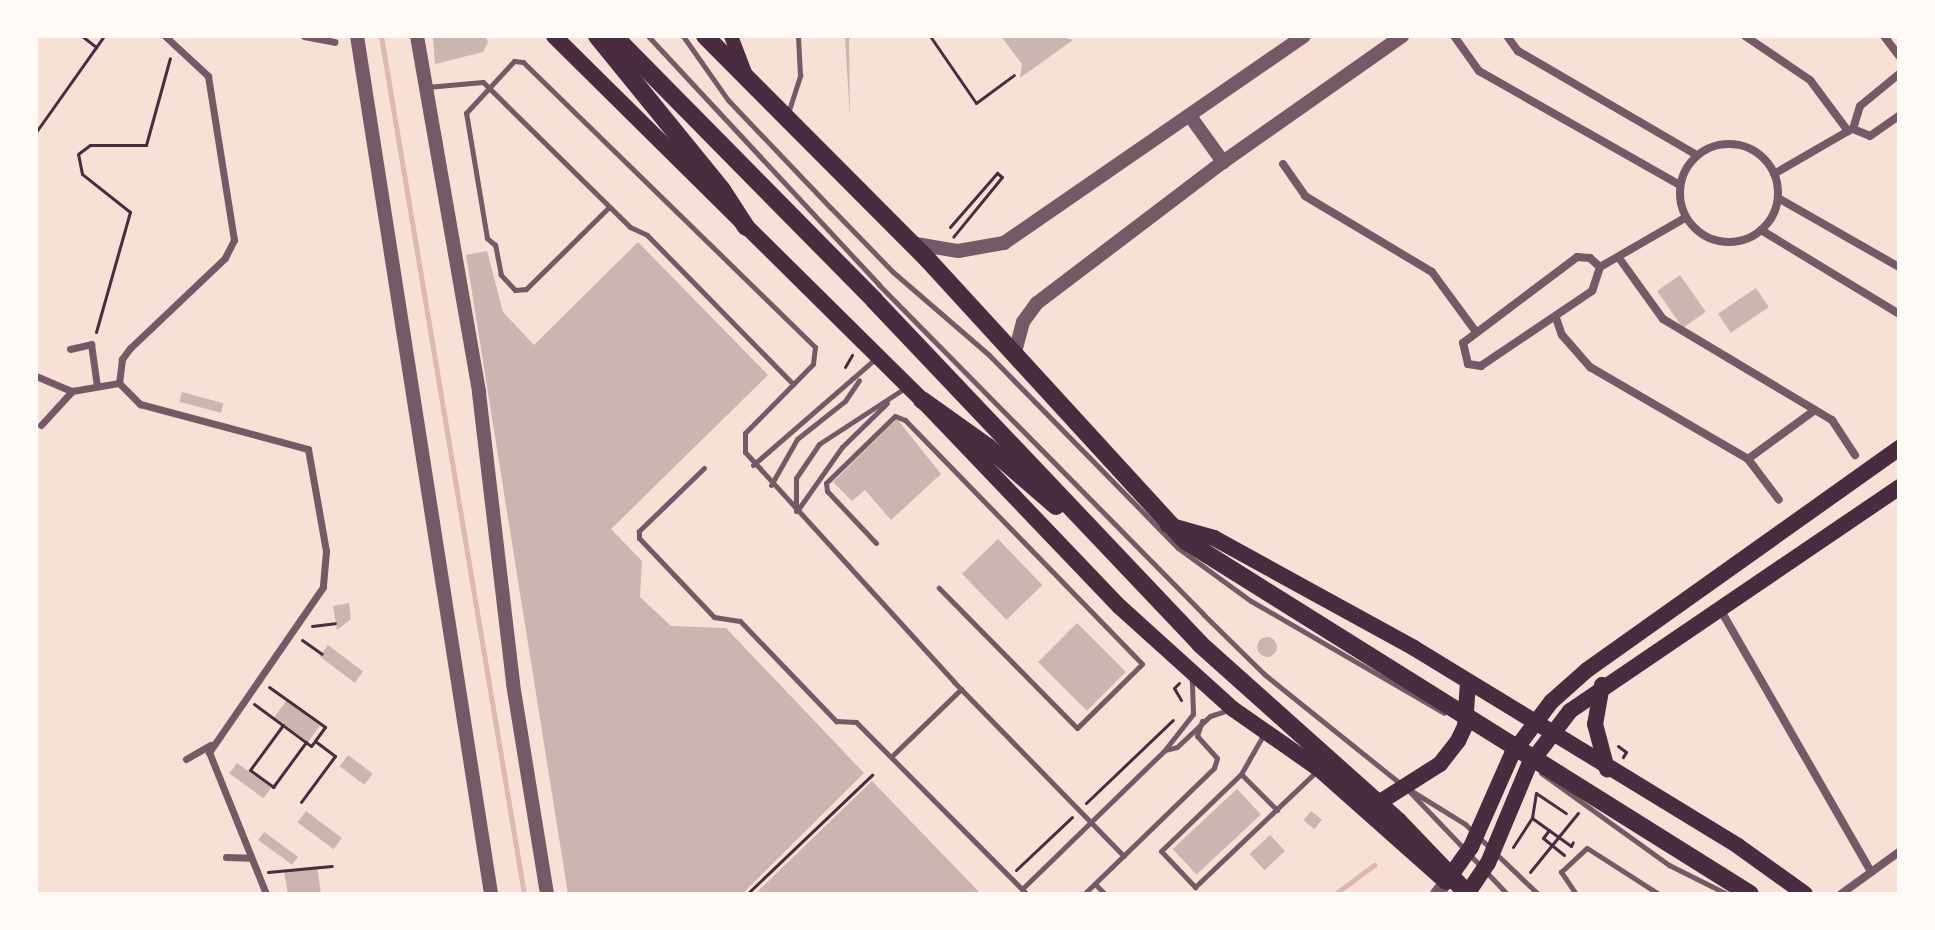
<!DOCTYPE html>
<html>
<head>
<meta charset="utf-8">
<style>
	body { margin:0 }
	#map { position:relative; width:1935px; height:930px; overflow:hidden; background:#f7e1d7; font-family:Arial,sans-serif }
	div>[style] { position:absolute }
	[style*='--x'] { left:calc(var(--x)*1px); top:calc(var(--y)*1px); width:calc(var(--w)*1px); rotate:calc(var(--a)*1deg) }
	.stream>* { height:5px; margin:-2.5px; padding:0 2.5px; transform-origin:2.5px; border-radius:2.5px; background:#dcb8b0 }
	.building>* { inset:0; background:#ccb4b1; transform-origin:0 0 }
	.round { border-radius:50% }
	.path>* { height:3px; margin:-1.5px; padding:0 1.5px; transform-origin:1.5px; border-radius:1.5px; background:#4a2c40 }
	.service>* { height:5px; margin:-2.5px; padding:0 2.5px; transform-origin:2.5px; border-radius:2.5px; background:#755966 }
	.pedestrian>* { height:7px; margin:-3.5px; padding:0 3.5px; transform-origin:3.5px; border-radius:3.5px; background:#755966 }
	.minor>* { height:8px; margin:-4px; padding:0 4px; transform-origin:4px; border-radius:4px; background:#755966 }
	.minor>.ring { margin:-4px; padding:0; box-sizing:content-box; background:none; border:8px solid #755966; border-radius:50% }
	.tertiary>* { height:14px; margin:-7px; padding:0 7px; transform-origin:7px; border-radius:7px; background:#755966 }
	.secondary>* { height:14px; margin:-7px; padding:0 7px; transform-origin:7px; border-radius:7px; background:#4a2c40 }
	.primary>* { height:16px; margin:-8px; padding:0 8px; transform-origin:8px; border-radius:8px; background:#4a2c40 }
	.trunk>* { height:18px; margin:-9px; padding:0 9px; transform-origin:9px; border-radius:9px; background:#4a2c40 }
	span { translate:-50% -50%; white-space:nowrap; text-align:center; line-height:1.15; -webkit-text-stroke:8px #fffaf5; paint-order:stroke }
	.frame { position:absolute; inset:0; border:38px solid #fffaf5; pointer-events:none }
</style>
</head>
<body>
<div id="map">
	<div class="stream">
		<i style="--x:381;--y:36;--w:870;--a:80.54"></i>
		<i style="--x:1335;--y:894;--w:49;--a:-36.6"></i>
	</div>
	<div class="building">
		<i style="clip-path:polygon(433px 36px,485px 36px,488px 42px,483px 52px,435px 64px)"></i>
		<i style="clip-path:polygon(852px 36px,849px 40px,850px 118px,845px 38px)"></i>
		<i style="clip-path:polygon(1001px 36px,1060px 36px,1073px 40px,1020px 78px,1022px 64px)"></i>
		<i style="clip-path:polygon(638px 242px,768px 375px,611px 529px,642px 561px,640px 597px,671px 626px,726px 628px,864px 773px,742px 894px,568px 894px,466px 255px,487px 251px,503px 312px,534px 345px)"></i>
		<i style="left:1680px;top:275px;width:45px;height:28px;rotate:55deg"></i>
		<i style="left:1756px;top:288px;width:23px;height:46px;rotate:56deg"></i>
		<i style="left:182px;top:392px;width:43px;height:10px;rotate:15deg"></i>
		<i style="clip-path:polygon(897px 419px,941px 474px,891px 520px,865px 490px,852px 501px,833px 482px)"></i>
		<i style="left:998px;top:539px;width:64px;height:50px;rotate:46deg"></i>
		<i style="clip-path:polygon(349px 603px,351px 619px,337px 630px,333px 606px)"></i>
		<i style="left:1077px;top:623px;width:69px;height:55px;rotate:45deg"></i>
		<i class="round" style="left:1257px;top:637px;width:20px;height:20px"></i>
		<i style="left:328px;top:645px;width:44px;height:14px;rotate:37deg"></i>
		<i style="left:286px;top:701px;width:42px;height:20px;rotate:36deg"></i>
		<i style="left:348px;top:755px;width:31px;height:14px;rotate:37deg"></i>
		<i style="left:237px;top:763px;width:42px;height:13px;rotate:36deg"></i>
		<i style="clip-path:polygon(872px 781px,981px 894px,755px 894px)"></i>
		<i style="left:1237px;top:789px;width:35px;height:88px;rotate:47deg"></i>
		<i style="left:306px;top:811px;width:45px;height:14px;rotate:37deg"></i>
		<i style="left:1311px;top:811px;width:14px;height:12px;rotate:39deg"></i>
		<i style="left:264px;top:832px;width:42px;height:10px;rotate:36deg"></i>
		<i style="left:1270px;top:835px;width:22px;height:28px;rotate:47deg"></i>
		<i style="clip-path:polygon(317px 866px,321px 894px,288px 894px,284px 871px)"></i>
	</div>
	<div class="path">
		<i style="--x:82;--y:36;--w:18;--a:38"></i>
		<i style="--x:885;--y:36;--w:7;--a:0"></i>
		<i style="--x:930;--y:36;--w:81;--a:55.5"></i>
		<i style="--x:976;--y:103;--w:47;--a:-36.4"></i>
		<i style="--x:36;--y:132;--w:118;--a:-54.7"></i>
		<i style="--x:950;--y:227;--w:72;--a:-49"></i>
		<i style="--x:997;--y:173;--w:6;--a:39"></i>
		<i style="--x:1002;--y:177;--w:77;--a:129.2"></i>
		<i style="--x:96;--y:332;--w:125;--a:-74.2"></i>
		<i style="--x:130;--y:212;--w:61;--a:-141.6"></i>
		<i style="--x:82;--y:174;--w:20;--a:-101"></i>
		<i style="--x:78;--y:154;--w:15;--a:-37"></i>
		<i style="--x:90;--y:145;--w:56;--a:0"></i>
		<i style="--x:146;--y:145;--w:90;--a:-74.6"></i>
		<i style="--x:845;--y:367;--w:14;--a:-60"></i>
		<i style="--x:312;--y:626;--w:23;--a:-7"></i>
		<i style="--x:302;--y:640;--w:24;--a:35"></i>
		<i style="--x:1179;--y:683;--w:7;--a:135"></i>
		<i style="--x:1174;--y:688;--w:14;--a:60"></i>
		<i style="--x:269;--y:687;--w:69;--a:35.5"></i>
		<i style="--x:325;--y:727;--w:17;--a:126"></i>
		<i style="--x:315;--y:741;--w:25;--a:37"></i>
		<i style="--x:335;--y:756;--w:57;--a:126.5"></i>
		<i style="--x:254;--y:704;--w:71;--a:36.4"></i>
		<i style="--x:311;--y:746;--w:6;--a:-51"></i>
		<i style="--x:283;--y:725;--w:56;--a:126.3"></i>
		<i style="--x:250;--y:770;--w:29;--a:36"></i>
		<i style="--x:273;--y:787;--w:56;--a:-53.7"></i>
		<i style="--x:1618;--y:746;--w:10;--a:37"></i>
		<i style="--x:1626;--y:752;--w:6;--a:121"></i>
		<i style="--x:1086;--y:803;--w:120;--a:-43.7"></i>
		<i style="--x:1532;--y:818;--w:25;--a:-81"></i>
		<i style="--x:1536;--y:793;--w:36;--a:34"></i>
		<i style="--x:1549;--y:830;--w:10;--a:127"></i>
		<i style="--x:1543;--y:838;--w:27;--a:39"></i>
		<i style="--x:1513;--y:847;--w:35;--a:-57"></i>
		<i style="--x:1532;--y:818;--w:48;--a:35.7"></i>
		<i style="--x:1571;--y:846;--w:4;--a:-63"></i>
		<i style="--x:1016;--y:870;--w:77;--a:-43.4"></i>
		<i style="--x:268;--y:872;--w:64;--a:-5.4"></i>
		<i style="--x:1530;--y:872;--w:76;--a:-50.9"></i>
		<i style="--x:747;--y:894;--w:173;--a:-43.6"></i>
	</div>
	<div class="service">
		<i style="--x:648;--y:36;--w:340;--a:47.1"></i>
		<i style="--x:879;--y:285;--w:462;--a:45.4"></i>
		<i style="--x:1203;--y:614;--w:86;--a:44.5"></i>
		<i style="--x:1264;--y:674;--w:176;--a:38.8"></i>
		<i style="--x:683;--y:36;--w:78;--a:54.9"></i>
		<i style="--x:728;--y:100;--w:149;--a:46.4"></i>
		<i style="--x:831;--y:208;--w:89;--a:45.9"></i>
		<i style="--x:893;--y:272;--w:127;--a:40.8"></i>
		<i style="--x:989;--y:355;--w:270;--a:45.6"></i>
		<i style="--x:1178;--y:548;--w:90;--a:36"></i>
		<i style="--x:1251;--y:601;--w:223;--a:30.1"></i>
		<i style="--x:427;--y:87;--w:56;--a:-5.1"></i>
		<i style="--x:483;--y:82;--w:206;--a:44.6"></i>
		<i style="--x:630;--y:227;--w:19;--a:25"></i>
		<i style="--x:647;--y:235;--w:209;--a:45.6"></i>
		<i style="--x:788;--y:113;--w:40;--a:-72"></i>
		<i style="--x:800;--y:75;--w:39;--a:-93"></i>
		<i style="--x:609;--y:207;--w:117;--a:135.3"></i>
		<i style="--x:526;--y:289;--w:11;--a:175"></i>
		<i style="--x:515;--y:290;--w:21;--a:-133"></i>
		<i style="--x:501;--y:275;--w:31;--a:-101"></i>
		<i style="--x:495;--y:245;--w:11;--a:-139"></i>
		<i style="--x:487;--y:238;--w:127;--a:-99.5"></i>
		<i style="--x:466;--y:113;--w:71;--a:-47.3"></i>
		<i style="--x:514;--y:61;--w:9;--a:6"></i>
		<i style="--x:523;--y:62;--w:408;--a:44.3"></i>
		<i style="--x:815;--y:347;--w:17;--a:97"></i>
		<i style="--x:813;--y:364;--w:97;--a:134.6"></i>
		<i style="--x:745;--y:433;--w:19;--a:90"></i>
		<i style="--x:745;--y:452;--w:311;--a:47.7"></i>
		<i style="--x:954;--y:682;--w:243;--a:45.7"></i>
		<i style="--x:753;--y:465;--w:163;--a:-41"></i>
		<i style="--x:704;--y:468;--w:91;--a:135.9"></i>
		<i style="--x:639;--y:531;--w:7;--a:90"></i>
		<i style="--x:639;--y:538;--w:109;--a:46.5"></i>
		<i style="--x:714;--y:617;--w:26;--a:9"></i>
		<i style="--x:740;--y:621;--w:139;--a:46.2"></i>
		<i style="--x:836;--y:721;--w:20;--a:3"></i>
		<i style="--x:856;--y:722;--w:243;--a:45.2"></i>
		<i style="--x:771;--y:485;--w:53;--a:-60.5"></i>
		<i style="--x:797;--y:439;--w:61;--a:-38.4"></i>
		<i style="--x:845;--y:401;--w:25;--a:-56"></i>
		<i style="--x:796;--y:511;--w:33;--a:-90"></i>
		<i style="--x:796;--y:478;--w:41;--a:-55.9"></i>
		<i style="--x:819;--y:444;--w:103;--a:-33.1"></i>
		<i style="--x:797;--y:511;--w:78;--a:-54.9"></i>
		<i style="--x:842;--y:447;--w:63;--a:-44.4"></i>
		<i style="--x:876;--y:543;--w:71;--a:-133.3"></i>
		<i style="--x:827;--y:491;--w:8;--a:-97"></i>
		<i style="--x:826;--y:483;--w:96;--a:-44.2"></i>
		<i style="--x:895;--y:416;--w:11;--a:22"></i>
		<i style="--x:905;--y:420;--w:340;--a:45.8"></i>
		<i style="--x:1142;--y:664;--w:91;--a:135.4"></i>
		<i style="--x:1077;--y:728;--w:197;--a:-134.6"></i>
		<i style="--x:1265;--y:732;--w:48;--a:119.7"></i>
		<i style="--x:1241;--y:774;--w:111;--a:136.1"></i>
		<i style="--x:1161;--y:851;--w:50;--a:46.6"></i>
		<i style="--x:1195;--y:887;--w:170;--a:-43.6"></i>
		<i style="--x:1165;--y:750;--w:12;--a:-14"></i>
		<i style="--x:1177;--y:747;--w:45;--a:-43.2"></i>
		<i style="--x:1210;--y:716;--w:20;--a:-18"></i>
		<i style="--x:893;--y:755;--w:95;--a:-44.1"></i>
		<i style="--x:1541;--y:773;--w:158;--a:35.7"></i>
		<i style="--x:1669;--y:865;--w:65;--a:26.6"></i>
		<i style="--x:1241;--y:774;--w:51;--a:45"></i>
		<i style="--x:1410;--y:790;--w:65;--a:31.7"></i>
		<i style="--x:1465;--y:824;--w:101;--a:43.8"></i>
		<i style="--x:1409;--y:791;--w:142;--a:46.4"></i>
		<i style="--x:1095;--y:884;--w:14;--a:45"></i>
		<i style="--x:1022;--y:889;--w:198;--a:-44.2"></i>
		<i style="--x:1164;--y:751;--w:47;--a:-51.9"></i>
		<i style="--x:1193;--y:714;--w:34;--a:-92"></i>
		<i style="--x:1084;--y:894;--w:181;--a:-44.1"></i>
		<i style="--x:1214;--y:768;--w:10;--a:-73"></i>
		<i style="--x:1217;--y:758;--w:30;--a:-132"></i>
		<i style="--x:1197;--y:736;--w:16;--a:-72"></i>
		<i style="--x:1576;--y:894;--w:27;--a:-124"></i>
		<i style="--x:1561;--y:872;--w:35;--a:-43"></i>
		<i style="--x:1587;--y:848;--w:85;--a:32.6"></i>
	</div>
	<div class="pedestrian">
		<i style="--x:165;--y:36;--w:59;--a:42.9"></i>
		<i style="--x:208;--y:76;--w:166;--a:81"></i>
		<i style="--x:234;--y:240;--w:20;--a:117"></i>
		<i style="--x:225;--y:258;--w:131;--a:136.5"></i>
		<i style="--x:130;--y:348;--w:14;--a:126"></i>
		<i style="--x:122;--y:359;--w:24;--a:97"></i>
		<i style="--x:119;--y:383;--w:30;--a:45"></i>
		<i style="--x:140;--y:404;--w:174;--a:15"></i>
		<i style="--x:308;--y:449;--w:104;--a:80"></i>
		<i style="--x:326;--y:551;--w:36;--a:95"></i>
		<i style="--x:323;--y:587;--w:201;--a:124.6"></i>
		<i style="--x:209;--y:752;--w:153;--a:68.1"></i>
		<i style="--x:304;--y:36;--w:31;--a:11"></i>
		<i style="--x:70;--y:349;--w:22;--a:-13"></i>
		<i style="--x:91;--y:344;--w:42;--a:81.9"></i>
		<i style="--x:36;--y:376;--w:39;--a:23"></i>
		<i style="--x:41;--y:425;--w:46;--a:-47.6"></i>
		<i style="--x:72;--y:391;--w:48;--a:-9.7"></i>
		<i style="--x:186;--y:759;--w:28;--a:-30"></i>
		<i style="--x:226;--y:857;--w:25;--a:2"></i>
	</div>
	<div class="minor">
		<i style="--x:1454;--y:36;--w:43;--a:54.5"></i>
		<i style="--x:1479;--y:71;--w:231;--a:29.6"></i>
		<i style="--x:1507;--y:36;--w:19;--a:54"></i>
		<i style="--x:1518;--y:51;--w:207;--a:30.2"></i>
		<i style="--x:1745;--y:36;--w:78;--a:34.1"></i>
		<i style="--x:1810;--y:80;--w:64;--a:53.3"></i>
		<i style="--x:1884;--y:36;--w:25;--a:53"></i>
		<i style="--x:1899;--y:74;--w:50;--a:140.6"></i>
		<i style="--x:1860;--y:106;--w:24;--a:107"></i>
		<i style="--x:1853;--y:129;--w:18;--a:22"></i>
		<i style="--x:1870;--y:136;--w:35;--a:-35"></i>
		<i class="ring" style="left:1680px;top:144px;width:90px;height:90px"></i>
		<i style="--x:1283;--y:164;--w:39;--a:55"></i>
		<i style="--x:1305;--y:196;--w:148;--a:30.9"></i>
		<i style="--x:1432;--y:272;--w:74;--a:53.7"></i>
		<i style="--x:1774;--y:174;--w:88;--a:-30.1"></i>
		<i style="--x:1778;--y:198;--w:139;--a:29.7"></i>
		<i style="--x:1761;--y:230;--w:162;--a:31.3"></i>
		<i style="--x:1577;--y:257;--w:13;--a:4"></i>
		<i style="--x:1590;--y:258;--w:13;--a:42"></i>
		<i style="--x:1600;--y:267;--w:25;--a:108"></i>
		<i style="--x:1592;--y:291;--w:134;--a:146"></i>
		<i style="--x:1481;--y:366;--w:13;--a:-171"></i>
		<i style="--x:1468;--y:364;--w:22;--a:-103"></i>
		<i style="--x:1463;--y:343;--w:143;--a:-37"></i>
		<i style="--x:1619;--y:258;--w:75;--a:54.2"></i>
		<i style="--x:1663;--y:319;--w:197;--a:30.9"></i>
		<i style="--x:1832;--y:420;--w:42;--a:56.7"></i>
		<i style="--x:1600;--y:267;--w:98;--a:-30"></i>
		<i style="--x:1556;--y:318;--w:18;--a:71"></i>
		<i style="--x:1562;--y:335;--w:43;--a:48.8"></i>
		<i style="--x:1590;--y:367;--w:183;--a:30.2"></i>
		<i style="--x:1748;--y:459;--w:51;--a:52.9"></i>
		<i style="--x:1748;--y:459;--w:83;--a:-36.2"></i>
		<i style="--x:1720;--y:609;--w:303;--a:60.1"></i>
		<i style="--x:1841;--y:894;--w:72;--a:-35.9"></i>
	</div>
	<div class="tertiary">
		<i style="--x:357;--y:36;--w:868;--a:81.12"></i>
		<i style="--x:417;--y:36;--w:362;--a:80.1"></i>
		<i style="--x:479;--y:393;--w:293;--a:83.3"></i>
		<i style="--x:513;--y:684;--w:213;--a:80.8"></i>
		<i style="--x:1190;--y:116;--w:57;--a:54.3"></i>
		<i style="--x:910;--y:243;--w:49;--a:9.5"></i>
		<i style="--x:958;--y:251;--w:47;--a:-9.9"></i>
		<i style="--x:1004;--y:243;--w:364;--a:-34.6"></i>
		<i style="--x:1015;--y:352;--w:31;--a:-75"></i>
		<i style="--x:1023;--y:322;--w:24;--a:-54"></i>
		<i style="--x:1037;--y:303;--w:233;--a:-37.2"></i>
		<i style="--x:1223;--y:162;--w:219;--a:-35.1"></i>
		<i style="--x:1437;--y:894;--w:15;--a:-53"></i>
	</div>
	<div class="secondary">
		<i style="--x:731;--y:36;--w:42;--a:69"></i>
	</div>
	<div class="primary">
		<i style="--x:554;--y:36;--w:518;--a:44.69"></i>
		<i style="--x:922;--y:400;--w:286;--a:46.3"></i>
		<i style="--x:1120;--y:607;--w:152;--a:42.1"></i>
		<i style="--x:1233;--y:709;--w:105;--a:34.9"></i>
		<i style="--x:1319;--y:769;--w:169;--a:41.6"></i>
		<i style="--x:1168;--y:525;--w:48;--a:15.8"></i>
		<i style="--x:1214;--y:538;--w:228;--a:28.8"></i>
		<i style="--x:1414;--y:648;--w:380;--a:31.4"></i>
		<i style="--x:1738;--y:846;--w:82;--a:35.6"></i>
		<i style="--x:1602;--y:685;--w:40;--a:100"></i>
		<i style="--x:1595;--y:724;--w:47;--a:75.1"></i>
		<i style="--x:1369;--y:809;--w:84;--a:-32.4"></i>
		<i style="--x:1440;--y:764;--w:29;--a:-52"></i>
		<i style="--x:1458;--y:741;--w:17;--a:-65"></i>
		<i style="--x:1465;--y:726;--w:44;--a:-86.1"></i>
		<i style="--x:1446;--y:882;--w:43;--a:-54.5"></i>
		<i style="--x:1471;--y:847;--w:102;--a:-66.2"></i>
		<i style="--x:1512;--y:754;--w:65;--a:-53.1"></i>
		<i style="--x:1551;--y:702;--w:48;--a:-41.6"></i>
		<i style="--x:1587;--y:670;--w:383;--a:-35.4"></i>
		<i style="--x:1467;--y:894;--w:37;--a:-56"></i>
		<i style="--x:1488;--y:863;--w:106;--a:-67.3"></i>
		<i style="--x:1529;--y:765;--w:68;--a:-52.8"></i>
		<i style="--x:1570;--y:711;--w:398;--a:-34.2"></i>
	</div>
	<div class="trunk">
		<i style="--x:597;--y:36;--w:198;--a:50.9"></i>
		<i style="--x:722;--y:190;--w:44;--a:57"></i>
		<i style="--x:614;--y:36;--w:371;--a:45.4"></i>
		<i style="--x:874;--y:300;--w:474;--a:46.5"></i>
		<i style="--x:1200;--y:644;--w:266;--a:41.8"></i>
		<i style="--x:1398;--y:821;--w:101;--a:46.2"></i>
		<i style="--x:705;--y:36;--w:317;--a:45.1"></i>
		<i style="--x:929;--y:261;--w:380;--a:47.5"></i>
		<i style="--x:1186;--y:541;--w:665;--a:32.04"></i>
		<i style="--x:922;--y:400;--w:81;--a:35.5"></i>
		<i style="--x:988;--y:447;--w:90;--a:40.9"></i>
	</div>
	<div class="frame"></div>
</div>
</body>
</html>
